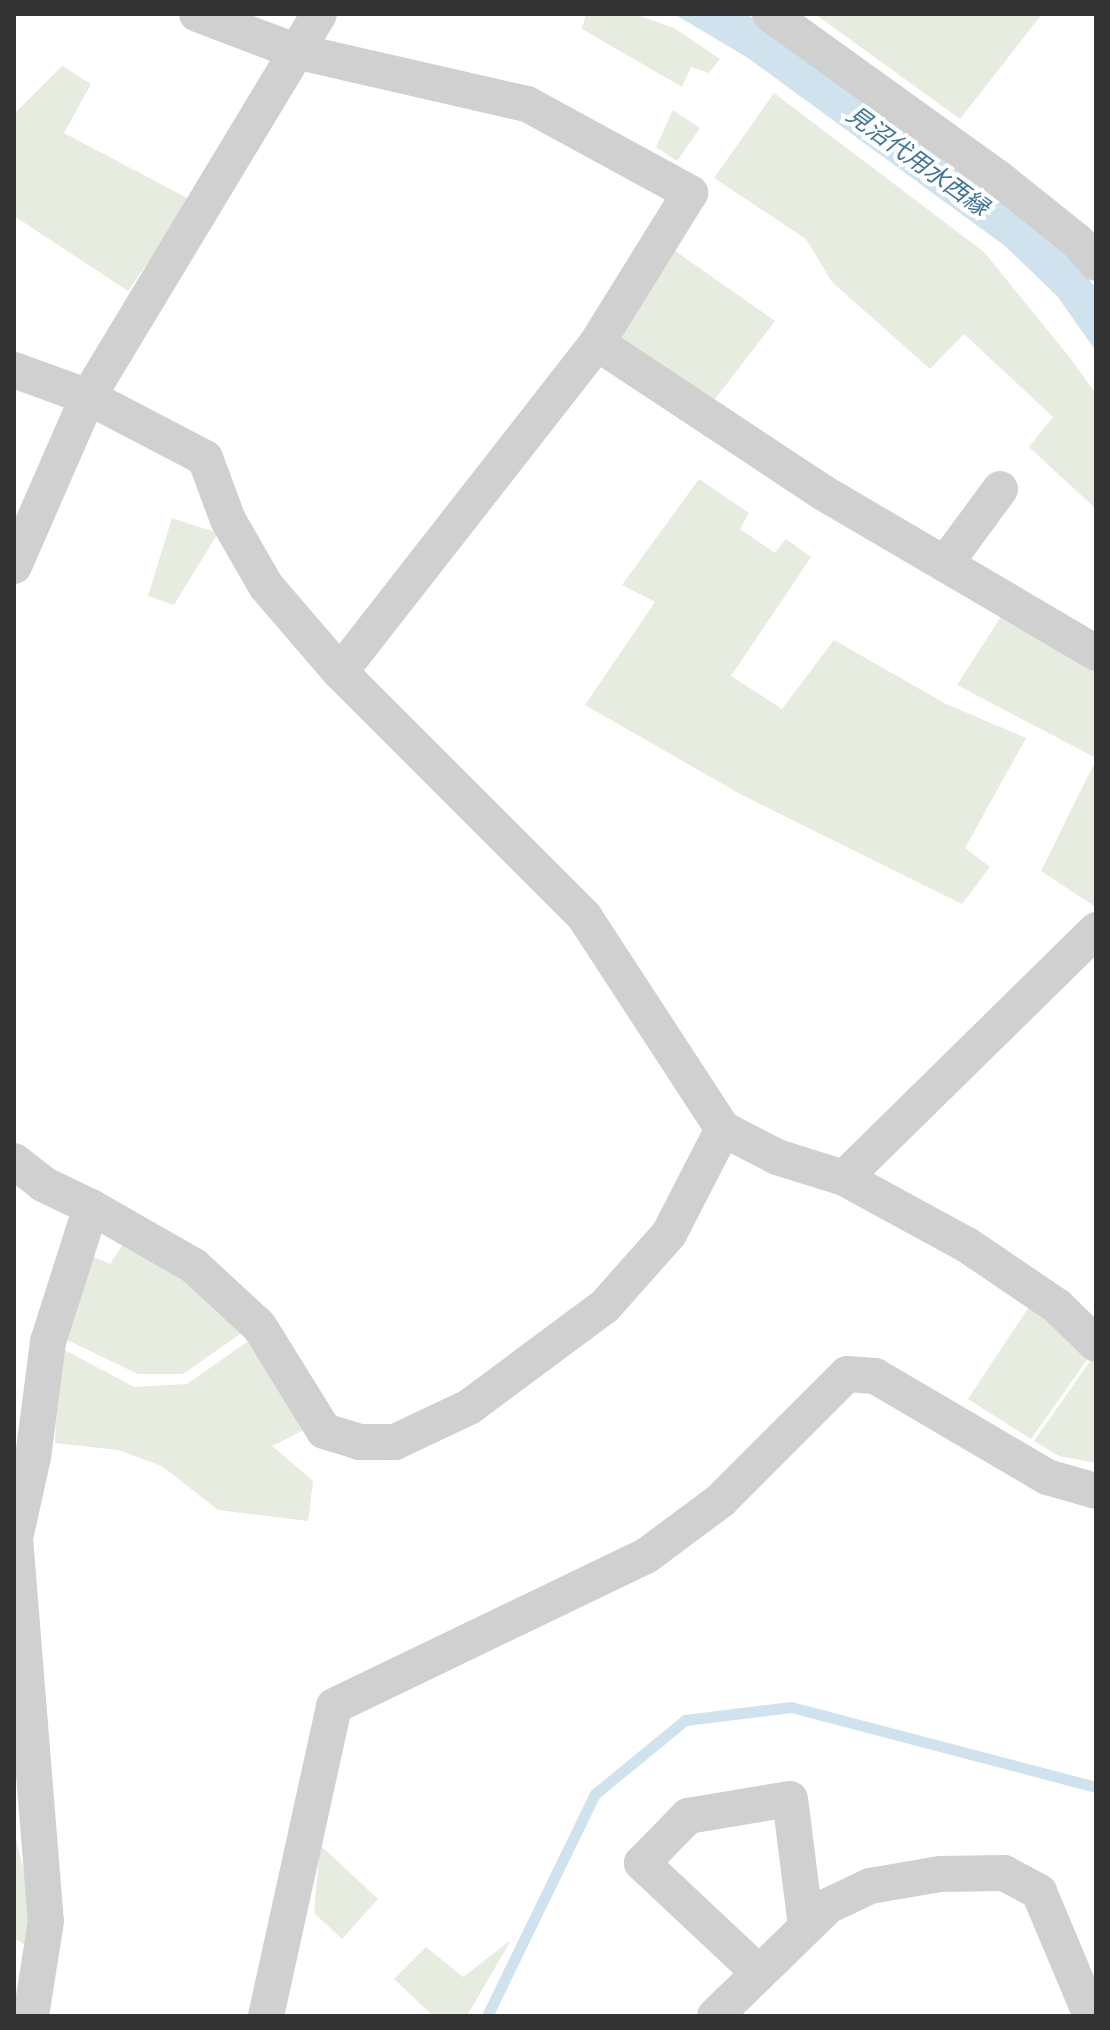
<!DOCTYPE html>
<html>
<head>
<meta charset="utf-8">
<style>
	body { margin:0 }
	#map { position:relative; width:1110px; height:2030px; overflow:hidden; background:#fff; font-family:"Noto Sans","Noto Sans JP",sans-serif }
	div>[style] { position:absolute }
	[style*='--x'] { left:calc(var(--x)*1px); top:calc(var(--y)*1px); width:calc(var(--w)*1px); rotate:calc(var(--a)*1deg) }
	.green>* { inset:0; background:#e6ecdf }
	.water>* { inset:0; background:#cfe2ee }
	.stream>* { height:11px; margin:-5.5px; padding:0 5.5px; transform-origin:5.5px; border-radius:5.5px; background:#cfe2ee }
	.minor>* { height:36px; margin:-18px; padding:0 18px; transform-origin:18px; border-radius:18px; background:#d0d0d0 }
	span { translate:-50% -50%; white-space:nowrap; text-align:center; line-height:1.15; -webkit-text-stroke:8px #fff; paint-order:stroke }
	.water-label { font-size:24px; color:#3f7697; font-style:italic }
	.frame { position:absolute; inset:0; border:16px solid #333; pointer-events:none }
</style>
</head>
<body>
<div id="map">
	<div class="green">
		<i style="clip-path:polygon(586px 14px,634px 14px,674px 28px,720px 59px,709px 73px,691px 67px,682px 87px,582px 29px)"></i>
		<i style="clip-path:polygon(815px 14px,1042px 14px,960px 119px)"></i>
		<i style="clip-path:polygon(62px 66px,91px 84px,64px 133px,191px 200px,128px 291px,14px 216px,14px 114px)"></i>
		<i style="clip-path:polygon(774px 93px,984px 252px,1071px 359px,1096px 394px,1096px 509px,1029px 447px,1053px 417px,964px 334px,930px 369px,832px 282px,806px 239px,714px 178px)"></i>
		<i style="clip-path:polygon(673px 110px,700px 128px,677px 161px,656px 147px)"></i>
		<i style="clip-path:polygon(671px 248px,775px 321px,712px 403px,626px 351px,618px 330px)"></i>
		<i style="clip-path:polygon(699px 479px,749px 513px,740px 529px,775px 553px,786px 539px,811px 557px,731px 676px,782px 709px,834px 640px,946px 704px,1026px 738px,965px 848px,990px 867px,962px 904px,742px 795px,585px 705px,655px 602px,622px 585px)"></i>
		<i style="clip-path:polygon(172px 518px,218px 533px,174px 605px,148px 596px)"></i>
		<i style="clip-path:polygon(1004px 612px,1096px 667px,1096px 758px,957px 685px)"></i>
		<i style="clip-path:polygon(1093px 766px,1096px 768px,1094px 906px,1041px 871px)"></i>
		<i style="clip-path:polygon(125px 1241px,191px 1276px,246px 1330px,183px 1374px,138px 1374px,61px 1337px,85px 1253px,110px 1264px)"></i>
		<i style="clip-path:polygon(1033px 1301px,1091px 1354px,1031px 1439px,968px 1399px)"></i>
		<i style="clip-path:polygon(247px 1342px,304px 1430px,272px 1446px,313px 1481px,308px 1521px,218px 1510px,162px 1466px,118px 1450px,55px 1443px,59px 1347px,134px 1387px,187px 1384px)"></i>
		<i style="clip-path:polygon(1093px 1357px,1096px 1360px,1096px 1463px,1059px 1456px,1034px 1441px)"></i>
		<i style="clip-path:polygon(14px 1831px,35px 1917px,28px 1947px,14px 1938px)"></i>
		<i style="clip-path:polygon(320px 1845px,378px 1899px,342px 1939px,314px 1913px)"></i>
		<i style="clip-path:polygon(511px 1940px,467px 2016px,433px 2016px,394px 1979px,426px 1947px,463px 1977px)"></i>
	</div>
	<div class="water">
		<i style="clip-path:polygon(674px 14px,747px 14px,1061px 245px,1096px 288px,1096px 351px,1057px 296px,1005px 246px,748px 58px)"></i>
	</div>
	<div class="stream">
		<i style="--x:487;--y:2016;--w:247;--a:-64.1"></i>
		<i style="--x:595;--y:1794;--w:117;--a:-39.4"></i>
		<i style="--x:685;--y:1720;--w:107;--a:-7"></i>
		<i style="--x:791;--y:1707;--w:315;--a:14.7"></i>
	</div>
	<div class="minor">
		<i style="--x:197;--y:14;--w:105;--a:20.7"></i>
		<i style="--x:295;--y:51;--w:238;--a:12.9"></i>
		<i style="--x:527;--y:104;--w:186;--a:28.6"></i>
		<i style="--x:690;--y:193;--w:176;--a:121.8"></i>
		<i style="--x:597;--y:343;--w:270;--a:33.5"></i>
		<i style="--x:822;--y:492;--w:318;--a:30.4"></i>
		<i style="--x:770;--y:14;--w:279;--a:35.7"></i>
		<i style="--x:997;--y:177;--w:102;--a:38.7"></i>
		<i style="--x:1077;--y:241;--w:29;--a:49"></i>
		<i style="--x:14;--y:370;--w:79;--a:20"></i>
		<i style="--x:88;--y:397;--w:132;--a:27.5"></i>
		<i style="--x:205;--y:458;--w:66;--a:69.6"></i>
		<i style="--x:228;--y:520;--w:76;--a:60.1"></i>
		<i style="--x:266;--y:586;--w:113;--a:49.3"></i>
		<i style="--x:340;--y:672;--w:345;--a:45"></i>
		<i style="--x:584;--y:916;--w:254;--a:56.9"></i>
		<i style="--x:723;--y:1129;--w:61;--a:27.4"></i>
		<i style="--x:777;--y:1157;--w:70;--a:17.4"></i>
		<i style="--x:844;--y:1178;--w:140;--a:28.6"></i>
		<i style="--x:967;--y:1245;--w:109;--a:34.1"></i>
		<i style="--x:1057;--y:1306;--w:54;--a:44.3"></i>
		<i style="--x:945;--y:564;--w:93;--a:-53.7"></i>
		<i style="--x:14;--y:566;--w:184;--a:-66.4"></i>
		<i style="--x:88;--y:397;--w:447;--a:-58.9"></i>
		<i style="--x:340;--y:672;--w:417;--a:-52"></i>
		<i style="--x:14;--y:1161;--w:37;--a:38"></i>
		<i style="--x:43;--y:1184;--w:53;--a:25.6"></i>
		<i style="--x:91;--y:1207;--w:142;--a:107.7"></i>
		<i style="--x:48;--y:1342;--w:116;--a:97.4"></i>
		<i style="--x:33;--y:1457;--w:83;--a:102.5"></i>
		<i style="--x:15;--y:1538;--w:384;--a:85.4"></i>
		<i style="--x:46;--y:1921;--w:96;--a:99"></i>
		<i style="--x:844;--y:1178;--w:354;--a:-44.5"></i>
		<i style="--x:91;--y:1207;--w:119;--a:29.8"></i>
		<i style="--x:194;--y:1266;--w:88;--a:42.7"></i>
		<i style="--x:259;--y:1326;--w:123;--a:58.2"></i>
		<i style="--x:324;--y:1431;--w:37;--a:17"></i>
		<i style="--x:359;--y:1442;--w:36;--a:0"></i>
		<i style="--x:395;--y:1442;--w:82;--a:-25.3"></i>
		<i style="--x:469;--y:1407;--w:169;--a:-36.6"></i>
		<i style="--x:605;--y:1306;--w:96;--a:-48.4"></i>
		<i style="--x:669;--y:1234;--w:118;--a:-62.8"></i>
		<i style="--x:757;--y:1971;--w:158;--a:-136.8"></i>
		<i style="--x:642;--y:1863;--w:66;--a:-45.6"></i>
		<i style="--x:688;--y:1816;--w:103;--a:-9.5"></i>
		<i style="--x:790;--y:1799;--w:127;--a:82.8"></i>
		<i style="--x:266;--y:2016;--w:317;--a:-77.6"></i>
		<i style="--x:334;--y:1706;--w:346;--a:-25.7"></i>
		<i style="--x:646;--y:1556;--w:94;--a:-36.7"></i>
		<i style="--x:721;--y:1500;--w:178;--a:-45"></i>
		<i style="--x:847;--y:1374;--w:28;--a:4"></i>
		<i style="--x:875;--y:1376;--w:199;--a:30.4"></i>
		<i style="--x:1047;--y:1477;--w:51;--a:15.9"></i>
		<i style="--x:715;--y:2016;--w:158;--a:-44.2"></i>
		<i style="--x:828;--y:1906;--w:47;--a:-25.5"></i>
		<i style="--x:870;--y:1886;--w:71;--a:-9.7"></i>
		<i style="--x:940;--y:1874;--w:64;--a:-0.9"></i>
		<i style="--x:1004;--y:1873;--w:40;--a:28"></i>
		<i style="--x:1039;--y:1892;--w:134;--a:67.2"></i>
	</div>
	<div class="water-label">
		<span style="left:918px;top:160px;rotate:36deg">見沼代用水西縁</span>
	</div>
	<div class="frame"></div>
</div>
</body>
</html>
